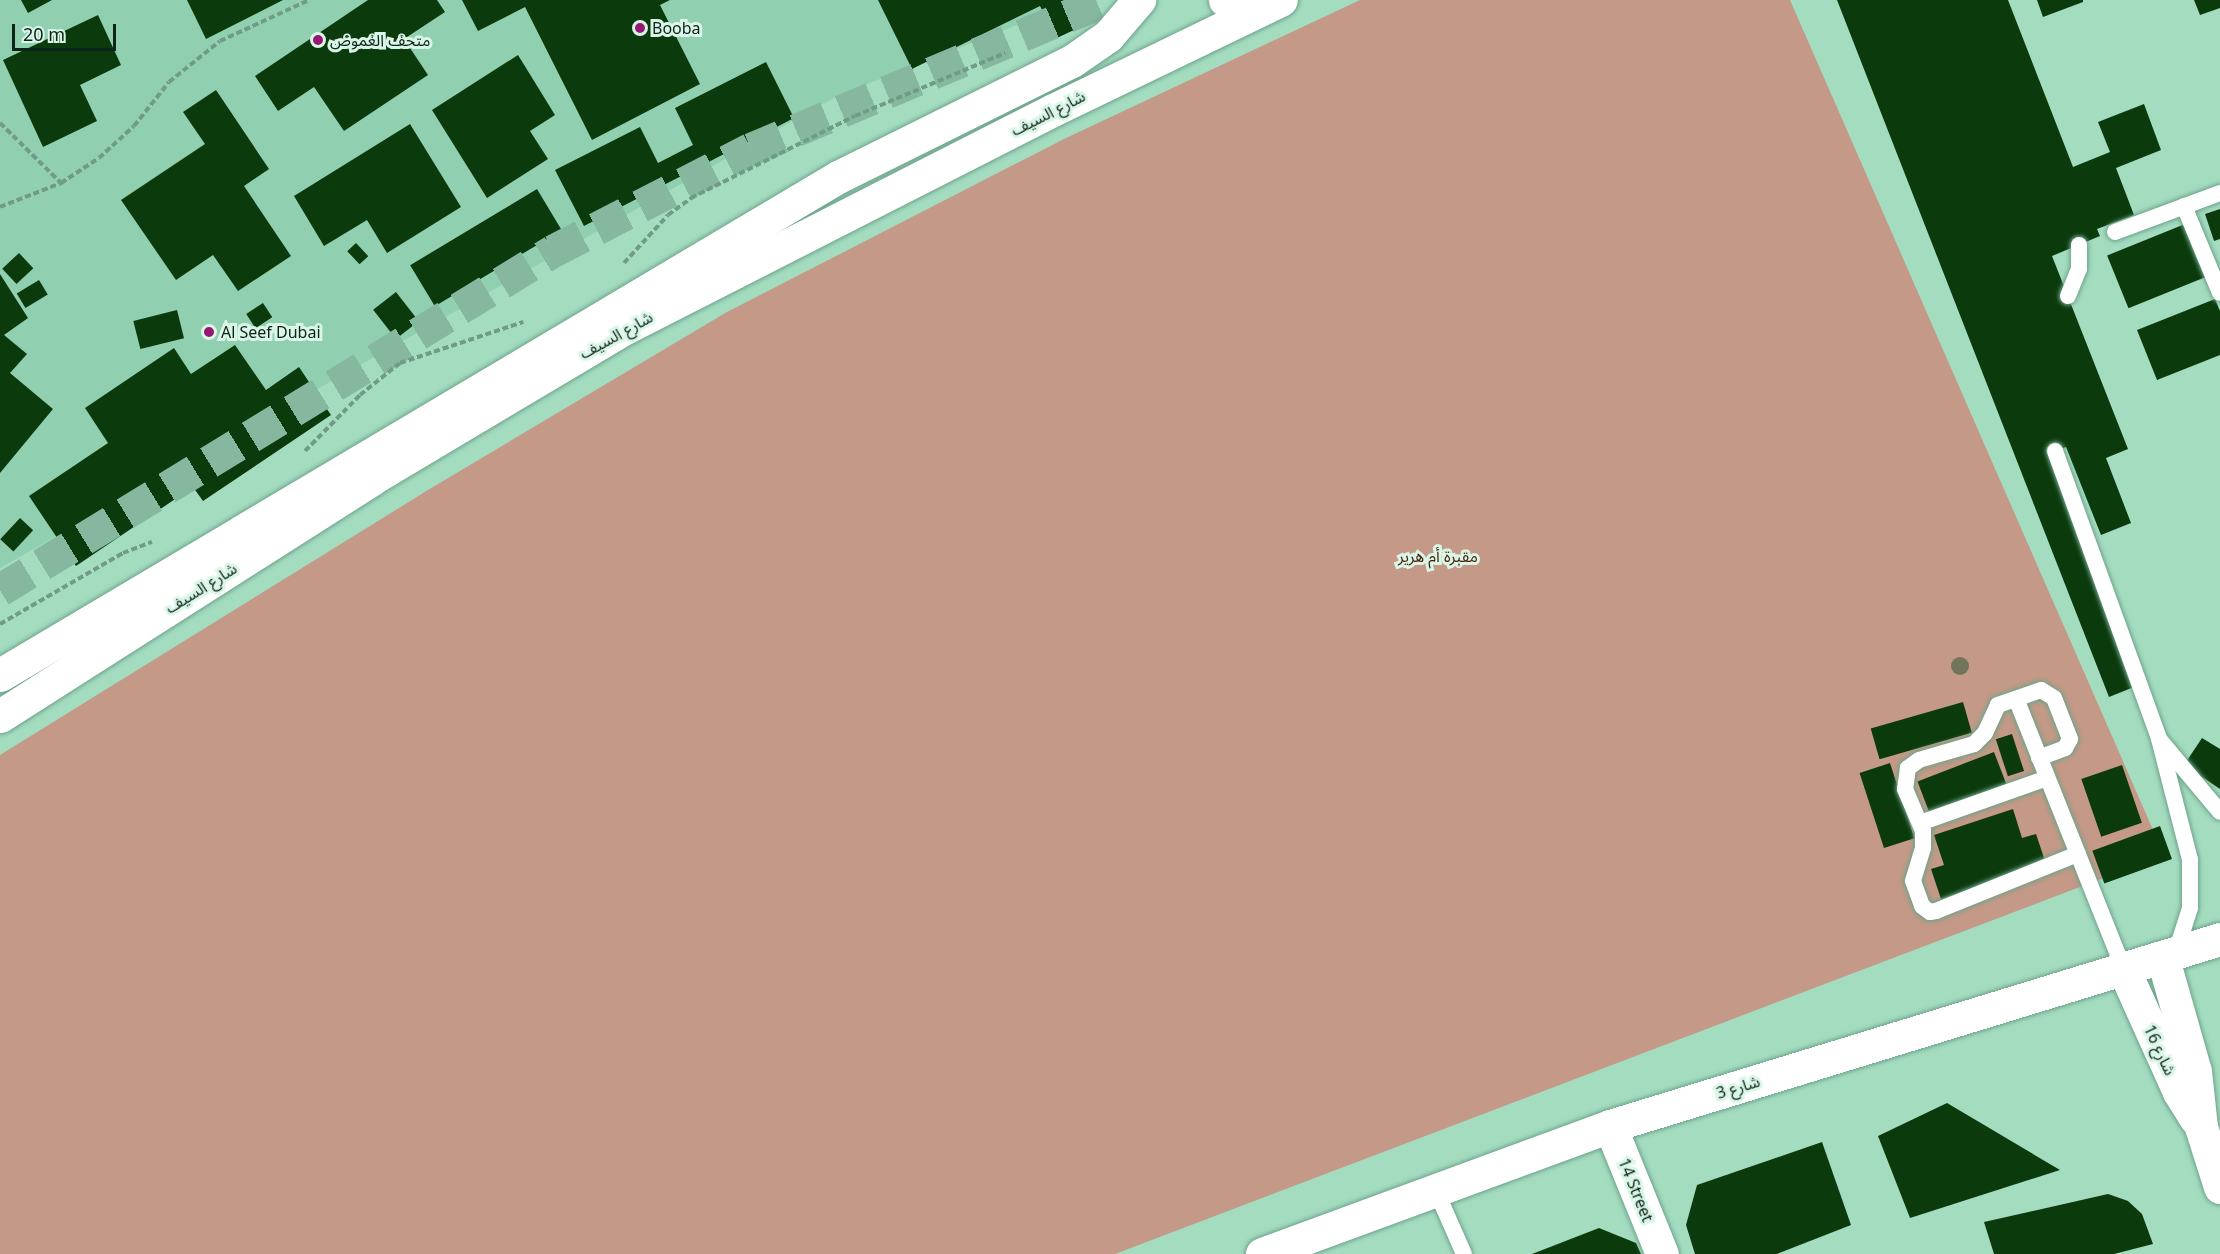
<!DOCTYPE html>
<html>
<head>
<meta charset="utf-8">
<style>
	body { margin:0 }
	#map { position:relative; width:2220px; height:1254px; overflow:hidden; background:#a4dcc0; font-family:"Noto Sans","Noto Sans Arabic",sans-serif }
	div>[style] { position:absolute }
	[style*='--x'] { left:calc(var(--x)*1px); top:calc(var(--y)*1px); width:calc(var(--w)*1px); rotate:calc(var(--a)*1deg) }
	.built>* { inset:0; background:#91cfb1 }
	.green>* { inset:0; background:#c49987 }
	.building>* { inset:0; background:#0b3a0c; transform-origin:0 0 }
	.tertiary-tunnel>* { height:33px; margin-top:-16.5px; transform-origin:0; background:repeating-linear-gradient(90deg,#86b79f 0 33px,transparent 0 49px) }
	.path>* { height:4px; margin-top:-2px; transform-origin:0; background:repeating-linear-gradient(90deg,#709c86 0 6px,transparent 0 9px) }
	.roads { filter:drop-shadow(0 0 2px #6da389) drop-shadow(0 0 2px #6da389) }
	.service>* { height:16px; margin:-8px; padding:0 8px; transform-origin:8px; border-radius:8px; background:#fff }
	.minor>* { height:33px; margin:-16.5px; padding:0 16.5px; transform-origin:16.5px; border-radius:16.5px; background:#fff }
	.tertiary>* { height:33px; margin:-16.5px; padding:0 16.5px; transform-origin:16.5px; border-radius:16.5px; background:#fff }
	.secondary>* { height:33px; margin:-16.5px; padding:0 16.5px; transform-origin:16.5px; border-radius:16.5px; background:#fff }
	.trees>* { width:18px; height:18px; margin:-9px; border-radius:50%; background:#72745c }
	.dots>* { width:16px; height:16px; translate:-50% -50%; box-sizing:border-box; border:3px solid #daf6e7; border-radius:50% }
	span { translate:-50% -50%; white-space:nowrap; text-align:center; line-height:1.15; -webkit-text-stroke:6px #daf6e7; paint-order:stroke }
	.poi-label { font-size:16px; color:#0e241a }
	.left { translate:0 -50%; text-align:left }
	.street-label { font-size:16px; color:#0e241a }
	.park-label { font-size:16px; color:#491f0b }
	.scale { position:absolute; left:12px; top:24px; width:104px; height:27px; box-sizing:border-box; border:3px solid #0e241a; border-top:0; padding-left:8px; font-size:18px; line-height:21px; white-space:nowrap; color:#0e241a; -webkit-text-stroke:4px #daf6e7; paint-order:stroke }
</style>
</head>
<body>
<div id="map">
	<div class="built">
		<i style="clip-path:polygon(0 0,1080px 0,837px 96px,0 568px)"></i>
	</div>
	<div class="green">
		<i style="clip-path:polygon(1360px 0,1790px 0,2164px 855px,1115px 1254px,0 1254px,0 755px,428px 490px,727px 312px,1064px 139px)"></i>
	</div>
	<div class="building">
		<i style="clip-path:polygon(21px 0,52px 0,28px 13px)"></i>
		<i style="clip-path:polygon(187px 0,283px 0,206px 39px)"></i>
		<i style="clip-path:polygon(368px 0,437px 0,445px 12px,404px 39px,428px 75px,344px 131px,314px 87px,278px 111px,255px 76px)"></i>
		<i style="clip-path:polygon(462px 0,670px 0,660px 5px,700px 84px,592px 140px,525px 7px,478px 31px)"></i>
		<i style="clip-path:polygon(878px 0,1082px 0,1093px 21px,1057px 38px,1040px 6px,912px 69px)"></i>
		<i style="clip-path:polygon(1837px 0,2008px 0,2073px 167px,2110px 152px,2098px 122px,2144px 104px,2161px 150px,2116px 168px,2134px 215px,2097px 229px,2100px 236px,2052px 256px,2128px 449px,2106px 458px,2131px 523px,2101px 535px,2066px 447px,2055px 451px,2139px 685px,2109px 697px)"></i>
		<i style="clip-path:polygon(2037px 0,2083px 0,2083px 2px,2043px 17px)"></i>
		<i style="clip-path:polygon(2194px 0,2220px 0,2220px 8px,2200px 15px)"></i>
		<i style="clip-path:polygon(98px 15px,121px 65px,80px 85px,97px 121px,43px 147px,3px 60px)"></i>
		<i style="clip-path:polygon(518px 55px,555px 115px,530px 131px,548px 159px,487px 198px,432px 110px)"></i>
		<i style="clip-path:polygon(766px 62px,794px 118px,584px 226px,555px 170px,640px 127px,658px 163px,693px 145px,675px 108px)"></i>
		<i style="clip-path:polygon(216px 90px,269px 169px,244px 186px,291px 256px,238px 291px,213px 255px,176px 280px,121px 200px,205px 144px,183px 112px)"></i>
		<i style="clip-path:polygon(410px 124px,461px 207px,387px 253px,367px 220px,324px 246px,294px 196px)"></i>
		<i style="left:537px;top:189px;width:48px;height:148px;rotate:59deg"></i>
		<i style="clip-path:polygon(2220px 209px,2220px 239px,2214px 241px,2205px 214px)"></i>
		<i style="left:2185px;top:224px;width:57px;height:84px;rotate:68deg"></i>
		<i style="left:356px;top:243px;width:18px;height:12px;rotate:47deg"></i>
		<i style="left:19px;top:253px;width:21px;height:23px;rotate:47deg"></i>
		<i style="clip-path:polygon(0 274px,28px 318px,4px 335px,27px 354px,10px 373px,53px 409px,0 473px)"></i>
		<i style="left:39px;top:280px;width:17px;height:26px;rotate:59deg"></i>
		<i style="left:396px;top:292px;width:37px;height:29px;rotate:52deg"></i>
		<i style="clip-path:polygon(2215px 299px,2220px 311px,2220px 355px,2157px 380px,2137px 330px)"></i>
		<i style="left:263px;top:303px;width:17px;height:20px;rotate:57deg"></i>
		<i style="left:177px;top:310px;width:29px;height:45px;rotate:76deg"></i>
		<i style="clip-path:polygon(235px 345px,266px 390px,299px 367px,331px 415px,203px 501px,193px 487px,76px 566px,29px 496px,108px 443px,85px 408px,174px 348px,191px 374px)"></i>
		<i style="left:20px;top:518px;width:18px;height:29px;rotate:43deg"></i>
		<i style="left:1963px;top:702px;width:32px;height:96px;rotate:74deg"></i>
		<i style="left:2012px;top:734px;width:39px;height:17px;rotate:72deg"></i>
		<i style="clip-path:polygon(2202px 738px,2220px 749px,2220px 789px,2184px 765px)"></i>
		<i style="left:1994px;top:752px;width:34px;height:82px;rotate:69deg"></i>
		<i style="left:1890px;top:763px;width:79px;height:32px;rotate:72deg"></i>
		<i style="left:2122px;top:765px;width:61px;height:43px;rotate:71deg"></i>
		<i style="clip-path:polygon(2013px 809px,2022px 838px,2036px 834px,2046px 864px,1941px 899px,1931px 869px,1944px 865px,1934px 835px)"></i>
		<i style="left:2160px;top:826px;width:35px;height:72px;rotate:70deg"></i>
		<i style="clip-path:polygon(1947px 1103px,2060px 1170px,1910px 1218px,1878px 1136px)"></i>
		<i style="clip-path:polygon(1822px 1142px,1851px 1225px,1777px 1254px,1695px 1254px,1686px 1225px,1697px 1185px)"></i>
		<i style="clip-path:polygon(2108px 1194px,2128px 1201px,2142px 1214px,2153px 1244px,2114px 1254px,1994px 1254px,1984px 1222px)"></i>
		<i style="clip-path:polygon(1599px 1228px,1636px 1243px,1641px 1254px,1532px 1254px)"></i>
	</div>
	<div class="tertiary-tunnel">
		<i style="--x:0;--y:590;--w:649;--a:-31.51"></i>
		<i style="--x:553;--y:251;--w:223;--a:-27.3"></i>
		<i style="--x:751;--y:149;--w:384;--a:-22.8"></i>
	</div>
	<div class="path">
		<i style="--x:0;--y:123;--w:86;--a:44.5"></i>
		<i style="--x:0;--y:207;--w:66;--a:-21.5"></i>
		<i style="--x:61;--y:183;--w:45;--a:-33.3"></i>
		<i style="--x:99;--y:158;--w:47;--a:-42.4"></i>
		<i style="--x:134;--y:126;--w:56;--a:-51.5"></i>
		<i style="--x:169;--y:82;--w:65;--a:-38.8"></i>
		<i style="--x:220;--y:41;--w:98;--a:-24.7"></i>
		<i style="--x:624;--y:263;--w:65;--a:-47.5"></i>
		<i style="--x:668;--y:215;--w:29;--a:-36"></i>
		<i style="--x:691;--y:198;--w:183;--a:-26.6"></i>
		<i style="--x:855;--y:116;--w:163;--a:-22.8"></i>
		<i style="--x:305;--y:451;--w:78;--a:-45.5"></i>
		<i style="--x:360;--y:395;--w:51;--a:-38.7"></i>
		<i style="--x:400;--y:363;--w:130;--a:-18.4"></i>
		<i style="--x:0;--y:624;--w:142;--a:-30"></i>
		<i style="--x:123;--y:553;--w:31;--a:-21"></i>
	</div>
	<div class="roads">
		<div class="service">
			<i style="--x:2184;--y:206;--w:94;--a:67.5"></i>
			<i style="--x:2115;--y:232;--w:112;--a:-20.4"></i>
			<i style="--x:2068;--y:296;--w:29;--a:-68"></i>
			<i style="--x:2079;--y:269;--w:24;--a:-90"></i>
			<i style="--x:2055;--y:451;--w:306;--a:70.1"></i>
			<i style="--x:2159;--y:739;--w:125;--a:75.6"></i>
			<i style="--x:2190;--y:860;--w:48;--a:90"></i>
			<i style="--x:2190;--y:908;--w:46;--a:107.7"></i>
			<i style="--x:2017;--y:701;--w:289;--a:68.3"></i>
			<i style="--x:2159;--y:739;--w:95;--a:50.1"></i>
			<i style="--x:2039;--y:758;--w:28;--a:-21"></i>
			<i style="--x:2065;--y:748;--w:10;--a:-61"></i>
			<i style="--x:2070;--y:739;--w:44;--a:-111.3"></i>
			<i style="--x:2054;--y:698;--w:15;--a:-148"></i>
			<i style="--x:2041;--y:690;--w:46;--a:160.8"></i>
			<i style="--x:1998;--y:705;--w:31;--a:115"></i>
			<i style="--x:1985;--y:733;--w:16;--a:135"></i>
			<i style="--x:1974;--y:744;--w:57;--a:163.8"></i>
			<i style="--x:1919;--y:760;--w:14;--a:144"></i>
			<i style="--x:1908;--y:768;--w:21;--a:98"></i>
			<i style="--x:1905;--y:789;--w:46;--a:66.8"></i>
			<i style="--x:1923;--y:831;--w:17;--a:90"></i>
			<i style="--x:1923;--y:848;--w:34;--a:107"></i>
			<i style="--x:1913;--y:881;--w:27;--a:70"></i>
			<i style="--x:1922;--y:906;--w:10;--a:37"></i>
			<i style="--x:1930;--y:912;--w:6;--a:-9"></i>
			<i style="--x:1936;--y:911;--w:153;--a:-21.9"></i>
			<i style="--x:1920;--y:823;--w:135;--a:-19.5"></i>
			<i style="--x:1435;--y:1188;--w:72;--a:66.3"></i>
		</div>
		<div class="minor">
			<i style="--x:1225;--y:0;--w:37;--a:13"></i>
			<i style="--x:0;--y:675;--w:975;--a:-30.72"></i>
			<i style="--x:838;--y:177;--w:261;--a:-26.4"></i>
			<i style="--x:1072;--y:61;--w:44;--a:-34.8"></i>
			<i style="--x:1108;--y:36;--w:48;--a:-49.3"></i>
			<i style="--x:2163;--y:959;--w:116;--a:74.1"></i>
			<i style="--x:2195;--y:1071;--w:56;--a:83.9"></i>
			<i style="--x:2201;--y:1127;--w:63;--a:72.4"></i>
			<i style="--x:2124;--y:970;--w:134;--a:65.7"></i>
			<i style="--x:2179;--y:1092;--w:31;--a:58"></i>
			<i style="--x:1610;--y:1126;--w:138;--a:67.9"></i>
		</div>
		<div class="tertiary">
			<i style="--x:0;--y:716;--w:442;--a:-32.5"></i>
			<i style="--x:373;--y:478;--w:293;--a:-30.8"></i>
			<i style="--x:625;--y:328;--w:480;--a:-27"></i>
			<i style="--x:1053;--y:110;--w:253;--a:-25.8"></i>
		</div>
		<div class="secondary">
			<i style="--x:1262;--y:1254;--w:371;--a:-20.2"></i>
			<i style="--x:1610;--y:1126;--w:638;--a:-17.04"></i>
		</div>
	</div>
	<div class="trees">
		<i style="left:1960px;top:666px"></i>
	</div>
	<div class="dots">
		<i style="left:640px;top:28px;background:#961872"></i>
		<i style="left:318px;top:40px;background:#961872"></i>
		<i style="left:209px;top:332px;background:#961872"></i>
	</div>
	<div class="poi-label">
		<span class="left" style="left:652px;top:28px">Booba</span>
		<span class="left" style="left:330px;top:40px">متحف الغموض</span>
		<span class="left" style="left:221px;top:332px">Al Seef Dubai</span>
	</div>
	<div class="street-label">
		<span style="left:1048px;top:113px;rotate:-27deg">شارع السيف</span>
		<span style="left:616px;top:335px;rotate:-29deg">شارع السيف</span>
		<span style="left:201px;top:588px;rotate:-32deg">شارع السيف</span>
		<span style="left:2160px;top:1050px;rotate:65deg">شارع 16</span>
		<span style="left:1738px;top:1087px;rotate:-17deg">شارع 3</span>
		<span style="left:1636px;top:1190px;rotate:68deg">14 Street</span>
	</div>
	<div class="park-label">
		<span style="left:1438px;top:556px">مقبرة أم هرير</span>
	</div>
	<div class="scale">20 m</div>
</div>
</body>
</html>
